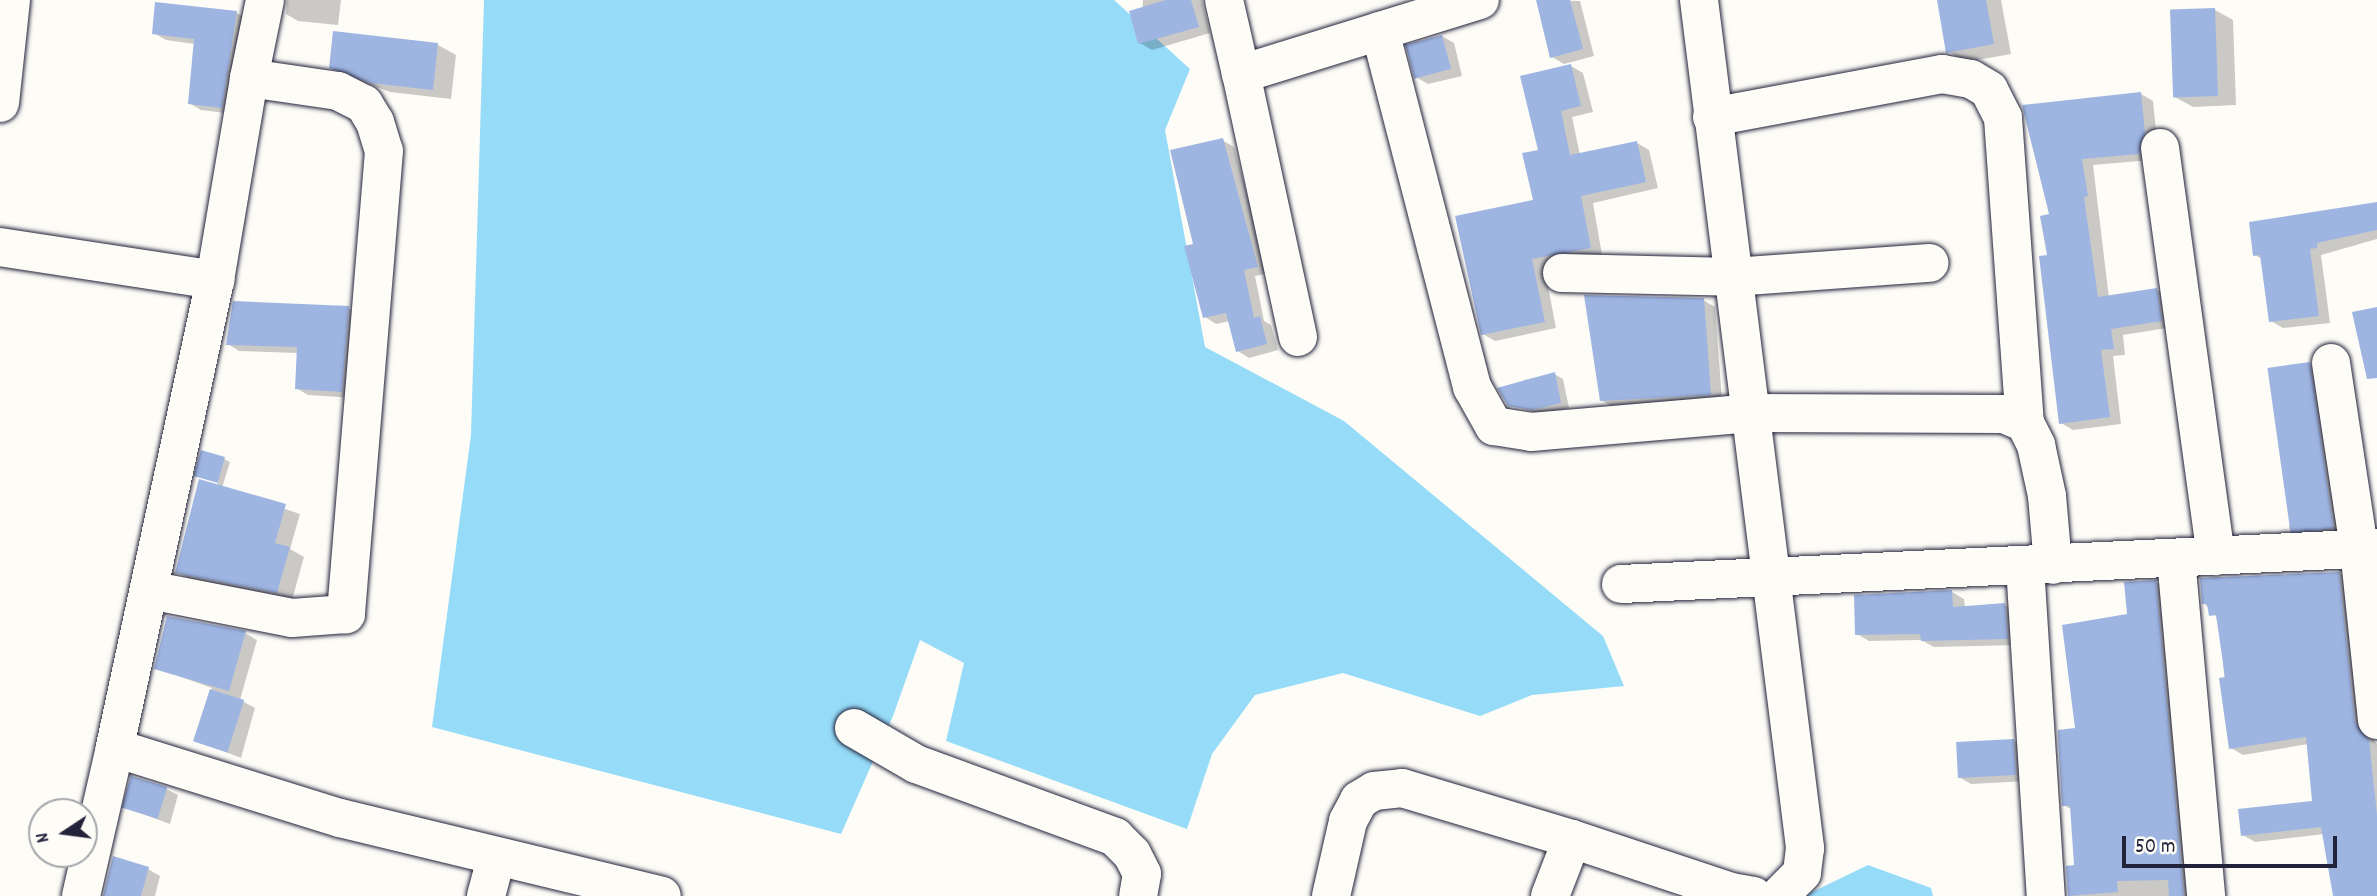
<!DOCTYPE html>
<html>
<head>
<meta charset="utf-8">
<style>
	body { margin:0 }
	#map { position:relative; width:2377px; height:896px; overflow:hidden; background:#fdfcf7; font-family:Dekko,sans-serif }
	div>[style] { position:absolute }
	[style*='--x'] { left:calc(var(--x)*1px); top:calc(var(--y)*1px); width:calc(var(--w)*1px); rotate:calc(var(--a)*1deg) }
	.water>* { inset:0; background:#96dbf8 }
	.shadow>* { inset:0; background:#0003 }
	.building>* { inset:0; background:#9eb5e2; transform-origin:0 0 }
	.roads { filter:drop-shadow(0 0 2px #22223b) drop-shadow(0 0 2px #22223b) }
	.minor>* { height:38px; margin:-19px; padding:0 19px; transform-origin:19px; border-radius:19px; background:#fdfcf7 }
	span { translate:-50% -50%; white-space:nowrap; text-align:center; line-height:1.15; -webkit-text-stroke:5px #fdfcf7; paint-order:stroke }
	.north { position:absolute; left:28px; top:798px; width:70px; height:70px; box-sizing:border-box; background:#fdfcf7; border:2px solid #a5a5ac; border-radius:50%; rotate:257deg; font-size:19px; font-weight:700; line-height:28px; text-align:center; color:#22223b }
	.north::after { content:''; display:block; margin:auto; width:24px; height:32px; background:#22223b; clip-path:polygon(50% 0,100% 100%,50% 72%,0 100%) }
	.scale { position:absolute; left:2122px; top:836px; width:215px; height:32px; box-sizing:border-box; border:4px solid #22223b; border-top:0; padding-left:9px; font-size:21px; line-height:24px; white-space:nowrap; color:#22223b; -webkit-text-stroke:5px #fdfcf7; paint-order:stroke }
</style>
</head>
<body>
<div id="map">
	<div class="water">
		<i style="clip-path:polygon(484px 0,1114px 0,1190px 69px,1165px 130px,1205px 347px,1344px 421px,1603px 636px,1624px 686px,1532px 695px,1480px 716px,1343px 673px,1255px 695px,1212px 754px,1187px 829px,946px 741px,964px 663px,920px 640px,893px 716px,841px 834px,432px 727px,471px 435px)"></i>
		<i style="clip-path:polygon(1868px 865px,1931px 888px,1933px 896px,1804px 896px)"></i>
	</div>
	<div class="shadow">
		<i style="clip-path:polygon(287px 0,341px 0,338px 25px,298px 21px,286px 14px)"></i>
		<i style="clip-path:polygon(1143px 0,1202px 0,1210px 33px,1152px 50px,1140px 43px)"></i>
		<i style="clip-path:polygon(1545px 0,1580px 1px,1594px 56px,1564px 64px,1552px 57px)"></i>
		<i style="clip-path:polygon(1938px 0,2001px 0,2011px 54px,1966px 62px,1948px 51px)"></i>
		<i style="clip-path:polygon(2215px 10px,2233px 20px,2236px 105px,2193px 107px,2175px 97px)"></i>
		<i style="clip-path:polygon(237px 13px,249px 20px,234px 114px,201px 110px,189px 103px,195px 44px,166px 40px,154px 33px)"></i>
		<i style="clip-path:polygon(1442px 36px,1454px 43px,1462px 76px,1428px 84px,1416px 77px)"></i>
		<i style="clip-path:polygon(438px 45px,456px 55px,451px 99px,390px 92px,349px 77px)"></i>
		<i style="clip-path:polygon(1571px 66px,1583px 73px,1593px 112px,1572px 117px,1580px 155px,1637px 143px,1649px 150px,1658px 188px,1593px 203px,1602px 255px,1544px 265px,1556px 328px,1495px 341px,1483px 334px,1535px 202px,1540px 151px)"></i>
		<i style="clip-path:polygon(2141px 94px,2153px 101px,2157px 140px,2151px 160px,2093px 165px,2109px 298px,2157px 290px,2169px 297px,2173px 327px,2123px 335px,2125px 355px,2113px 356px,2121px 424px,2073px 430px,2061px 423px,2049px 256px,2051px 216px,2024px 106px)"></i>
		<i style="clip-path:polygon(1222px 140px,1234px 147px,1269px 273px,1255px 276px,1264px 321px,1271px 325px,1278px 350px,1249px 358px,1238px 351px,1230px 321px,1216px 324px,1205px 317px,1195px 245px)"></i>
		<i style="clip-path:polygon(2377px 203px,2377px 239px,2321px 255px,2330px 323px,2283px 328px,2271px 321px,2262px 259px,2255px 255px)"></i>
		<i style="clip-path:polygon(1703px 300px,1715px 307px,1722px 400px,1613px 407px,1601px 400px)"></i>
		<i style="clip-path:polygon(348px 308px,360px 315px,354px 398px,308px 395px,296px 388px,298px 353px,239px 351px,228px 344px)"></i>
		<i style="clip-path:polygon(2309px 364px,2321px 371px,2345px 534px,2301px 536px,2289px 529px)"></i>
		<i style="clip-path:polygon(1554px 374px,1563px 379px,1569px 408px,1542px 414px,1509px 405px,1524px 380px)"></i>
		<i style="clip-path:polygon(224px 459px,230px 462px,222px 488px,300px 514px,290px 549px,304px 557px,292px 600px,192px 580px,177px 572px,218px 483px,203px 478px)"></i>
		<i style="clip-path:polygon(2339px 573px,2351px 580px,2367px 731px,2377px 744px,2377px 896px,2335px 896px,2324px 834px,2255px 842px,2243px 835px,2314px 802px,2308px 744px,2243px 755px,2231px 748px,2219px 620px,2204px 603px)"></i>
		<i style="clip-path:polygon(2156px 582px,2167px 589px,2195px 896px,2069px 896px,2068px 867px,2076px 866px,2072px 810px,2064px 805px,2077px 730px,2129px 616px)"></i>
		<i style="clip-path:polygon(1952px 592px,1964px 599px,1965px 608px,2005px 605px,2017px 612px,2019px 645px,1934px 647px,1921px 640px,1869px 641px,1857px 634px)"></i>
		<i style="clip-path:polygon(245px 633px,257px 640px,240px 700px,255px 708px,241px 758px,197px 741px,212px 688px,156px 668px)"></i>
		<i style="clip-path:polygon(2014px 741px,2026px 748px,2028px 781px,1971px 784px,1959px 777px)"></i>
		<i style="clip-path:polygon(166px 789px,178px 795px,170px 824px,126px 808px)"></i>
		<i style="clip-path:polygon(148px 869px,160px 876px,155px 896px,105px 896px)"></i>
	</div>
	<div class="building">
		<i style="clip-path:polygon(1166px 0,1191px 0,1199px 27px,1138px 44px,1129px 11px)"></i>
		<i style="clip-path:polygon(1536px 0,1570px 0,1583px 49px,1550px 58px)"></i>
		<i style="clip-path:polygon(1937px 0,1986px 0,1994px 44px,1946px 53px)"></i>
		<i style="clip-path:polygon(155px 2px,237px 11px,222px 108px,188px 104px,194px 39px,152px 34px)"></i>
		<i style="left:2215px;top:8px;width:88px;height:45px;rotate:88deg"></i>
		<i style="clip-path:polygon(333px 31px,438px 43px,433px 90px,370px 83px,329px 68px)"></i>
		<i style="left:1442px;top:35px;width:35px;height:38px;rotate:75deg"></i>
		<i style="clip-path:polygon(1571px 64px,1581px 106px,1561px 111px,1570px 155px,1637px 141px,1646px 182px,1581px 196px,1591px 248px,1532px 259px,1545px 322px,1481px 335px,1455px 216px,1533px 200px,1522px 153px,1538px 150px,1520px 76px)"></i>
		<i style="clip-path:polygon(2141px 92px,2145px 132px,2139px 154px,2082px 159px,2088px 196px,2084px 197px,2098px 297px,2157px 288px,2162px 321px,2111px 329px,2114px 349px,2101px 350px,2110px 417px,2059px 424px,2039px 256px,2047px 255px,2040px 216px,2049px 214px,2022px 105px)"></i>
		<i style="clip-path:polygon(1223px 138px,1258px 267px,1244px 270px,1254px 318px,1260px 316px,1267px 344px,1236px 352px,1226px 313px,1203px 318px,1184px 246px,1193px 244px,1170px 150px)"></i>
		<i style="clip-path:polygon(2377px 202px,2377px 230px,2317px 243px,2317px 248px,2310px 249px,2319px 316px,2269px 322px,2260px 255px,2253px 256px,2249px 222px)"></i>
		<i style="clip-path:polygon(1584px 295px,1704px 298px,1711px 395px,1600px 401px)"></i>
		<i style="clip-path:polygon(233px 301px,349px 306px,342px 392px,295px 389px,297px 347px,226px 345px)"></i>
		<i style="clip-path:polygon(2377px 307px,2377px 378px,2367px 379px,2352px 312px)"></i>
		<i style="left:2310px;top:362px;width:168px;height:43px;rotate:82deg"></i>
		<i style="clip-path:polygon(1555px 372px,1561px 403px,1532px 410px,1508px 406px,1497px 388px)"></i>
		<i style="left:201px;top:450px;width:25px;height:27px;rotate:16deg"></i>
		<i style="clip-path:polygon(199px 479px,286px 504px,275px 543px,290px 547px,277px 593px,175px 573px)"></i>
		<i style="clip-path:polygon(2339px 572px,2355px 722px,2369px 740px,2377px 815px,2377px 896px,2333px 896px,2321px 827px,2241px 836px,2238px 809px,2312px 801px,2306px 737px,2229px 749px,2219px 678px,2225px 677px,2216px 615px,2209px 616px,2207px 604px,2202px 604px,2200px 578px)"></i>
		<i style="clip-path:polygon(2156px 580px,2184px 896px,2169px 896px,2168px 880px,2117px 881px,2118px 892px,2068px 896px,2066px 866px,2074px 865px,2070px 806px,2062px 806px,2058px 737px,2058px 730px,2075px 728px,2062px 625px,2127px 614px,2124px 582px)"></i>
		<i style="clip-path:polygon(1952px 590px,1953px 607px,2005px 603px,2008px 639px,1921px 641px,1920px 634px,1855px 635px,1854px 595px)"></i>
		<i style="clip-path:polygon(167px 616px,246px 631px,229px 691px,154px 669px)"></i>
		<i style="left:210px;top:689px;width:36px;height:55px;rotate:18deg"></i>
		<i style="left:2014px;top:739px;width:36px;height:58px;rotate:87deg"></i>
		<i style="left:131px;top:776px;width:38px;height:33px;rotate:17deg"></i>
		<i style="clip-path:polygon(113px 856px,149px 867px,141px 896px,103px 896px)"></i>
	</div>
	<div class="roads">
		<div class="minor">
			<i style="--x:1224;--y:0;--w:76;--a:77.1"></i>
			<i style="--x:1699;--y:0;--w:855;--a:82.87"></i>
			<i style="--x:1805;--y:848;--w:25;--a:97"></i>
			<i style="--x:1802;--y:873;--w:33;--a:135"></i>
			<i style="--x:1380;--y:31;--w:368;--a:75.5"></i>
			<i style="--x:1472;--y:387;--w:45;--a:60.6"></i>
			<i style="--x:1494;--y:426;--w:37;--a:9"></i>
			<i style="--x:1531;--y:432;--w:221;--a:-4.9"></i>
			<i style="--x:1751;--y:413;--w:253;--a:0.2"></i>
			<i style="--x:2004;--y:414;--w:23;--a:23"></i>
			<i style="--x:2025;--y:423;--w:25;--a:63"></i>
			<i style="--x:2036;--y:445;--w:52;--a:77.8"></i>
			<i style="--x:2047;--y:496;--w:69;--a:85"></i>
			<i style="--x:249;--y:78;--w:80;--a:-78.4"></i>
			<i style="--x:0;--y:103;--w:104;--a:-83.9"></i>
			<i style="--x:1712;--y:117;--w:234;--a:-10.6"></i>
			<i style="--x:1942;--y:74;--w:29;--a:10"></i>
			<i style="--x:1971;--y:79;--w:21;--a:31"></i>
			<i style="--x:1989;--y:90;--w:31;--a:63"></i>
			<i style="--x:2003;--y:118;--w:306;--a:85.9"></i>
			<i style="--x:2160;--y:148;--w:412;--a:82.2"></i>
			<i style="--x:0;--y:247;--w:218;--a:8.7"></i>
			<i style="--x:215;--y:280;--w:205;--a:-80.4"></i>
			<i style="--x:249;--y:78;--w:90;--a:8.3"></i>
			<i style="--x:338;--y:91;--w:29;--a:27"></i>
			<i style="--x:364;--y:104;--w:21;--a:59"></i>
			<i style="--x:375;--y:122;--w:30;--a:73"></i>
			<i style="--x:384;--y:151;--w:465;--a:94.7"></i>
			<i style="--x:346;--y:614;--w:54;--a:175.8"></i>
			<i style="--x:292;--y:618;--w:146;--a:-168.9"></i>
			<i style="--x:1562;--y:273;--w:171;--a:1.3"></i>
			<i style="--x:1733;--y:277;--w:197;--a:-4.1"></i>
			<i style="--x:215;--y:280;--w:479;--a:102.1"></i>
			<i style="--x:115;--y:748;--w:236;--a:17.3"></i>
			<i style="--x:340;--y:818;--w:331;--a:13.6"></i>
			<i style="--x:1298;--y:337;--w:269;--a:-102.2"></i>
			<i style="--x:1241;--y:74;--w:250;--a:-17.2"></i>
			<i style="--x:2331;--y:363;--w:188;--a:81.4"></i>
			<i style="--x:2359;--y:549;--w:172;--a:84"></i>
			<i style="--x:2176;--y:558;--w:339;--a:84.9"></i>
			<i style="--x:2025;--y:566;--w:331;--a:86.4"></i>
			<i style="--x:1621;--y:584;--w:757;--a:-2.73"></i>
			<i style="--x:854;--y:728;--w:72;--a:30.1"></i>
			<i style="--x:916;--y:764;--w:212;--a:20.1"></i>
			<i style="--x:1115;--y:837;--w:24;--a:45"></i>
			<i style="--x:1132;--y:854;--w:22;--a:63"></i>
			<i style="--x:1142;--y:874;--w:22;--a:100"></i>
			<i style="--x:81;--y:896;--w:152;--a:-77.1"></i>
			<i style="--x:486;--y:896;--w:38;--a:-75"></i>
			<i style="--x:1331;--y:896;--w:77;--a:-77.2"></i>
			<i style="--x:1348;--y:821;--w:24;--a:-62"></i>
			<i style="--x:1359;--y:800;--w:17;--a:-31"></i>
			<i style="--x:1374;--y:791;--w:28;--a:-6"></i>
			<i style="--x:1402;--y:788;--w:177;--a:16.7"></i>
			<i style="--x:1550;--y:896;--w:61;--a:-68.9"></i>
			<i style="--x:1572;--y:839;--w:168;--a:18.4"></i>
			<i style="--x:1731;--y:892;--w:23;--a:10"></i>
		</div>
	</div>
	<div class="north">N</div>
	<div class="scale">50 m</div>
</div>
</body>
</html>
